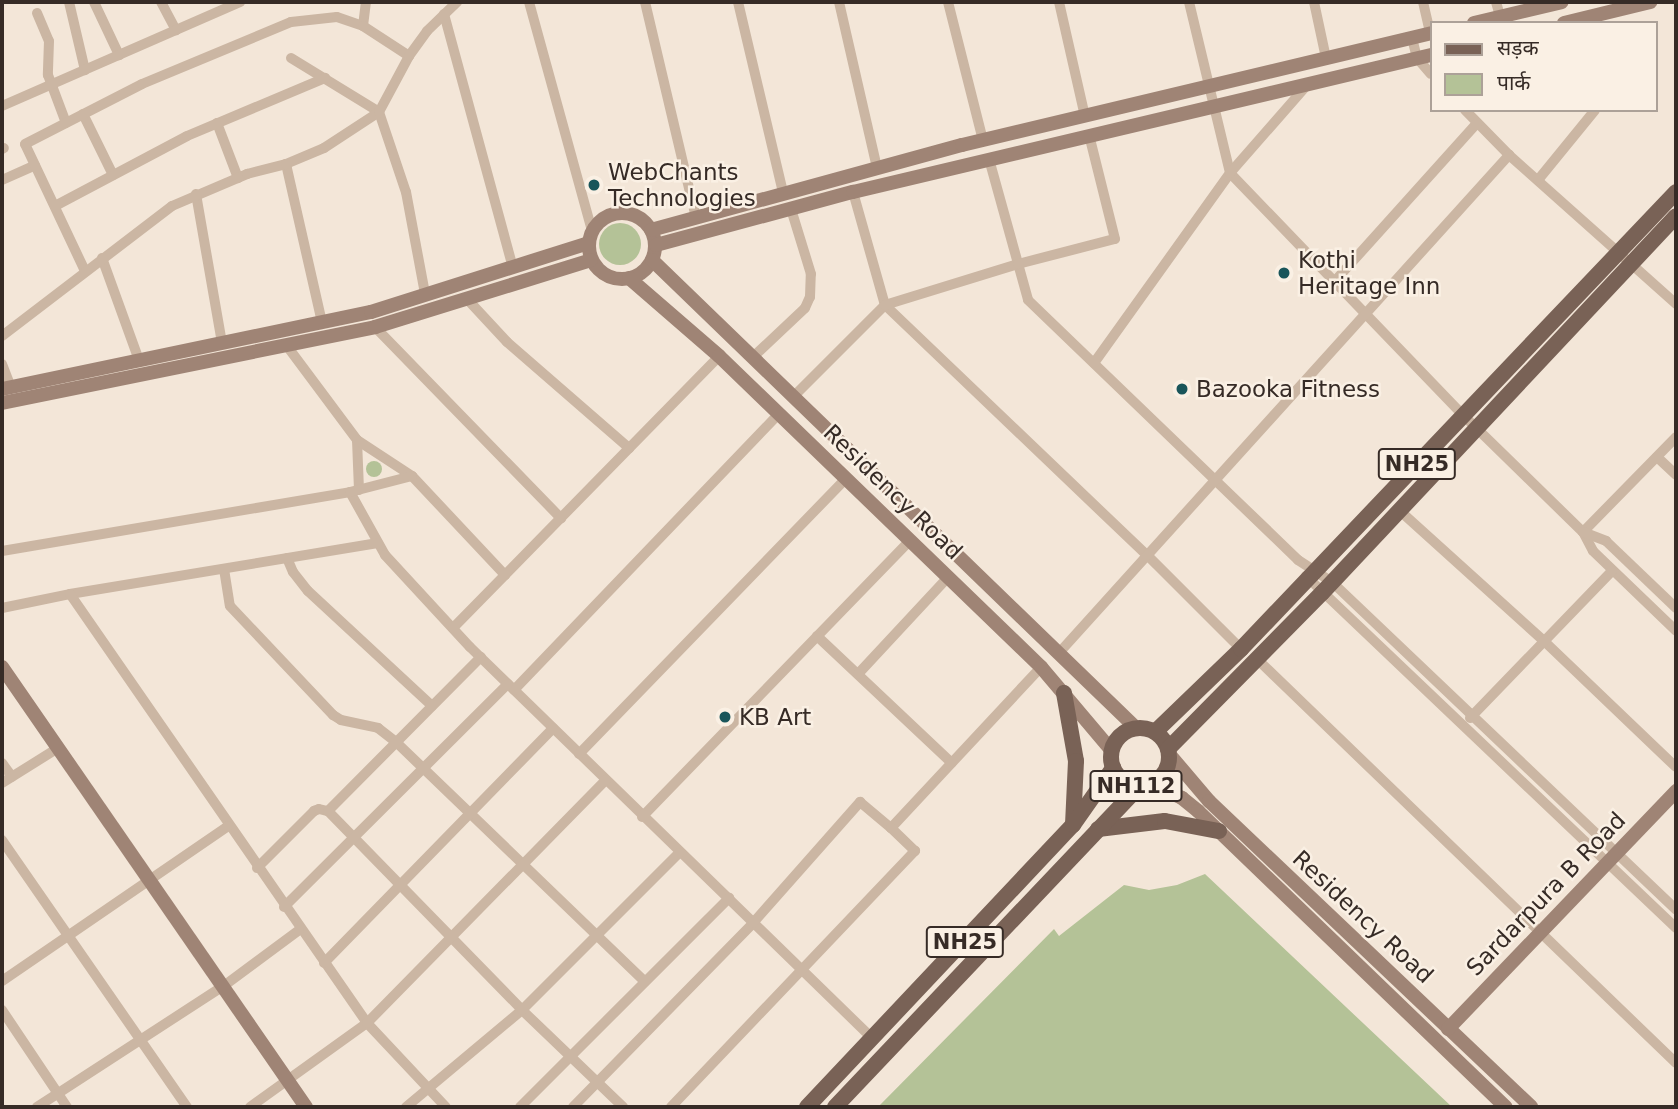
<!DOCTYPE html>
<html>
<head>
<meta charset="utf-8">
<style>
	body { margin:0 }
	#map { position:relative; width:1678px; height:1109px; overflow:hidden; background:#f3e6d8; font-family:"DejaVu Sans","Noto Sans Devanagari",sans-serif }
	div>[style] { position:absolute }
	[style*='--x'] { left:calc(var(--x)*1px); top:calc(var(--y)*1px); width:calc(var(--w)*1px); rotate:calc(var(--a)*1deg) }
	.green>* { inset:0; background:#b4c297 }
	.round { border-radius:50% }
	.street>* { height:10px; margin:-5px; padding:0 5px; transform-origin:5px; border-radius:5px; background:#cbb6a3 }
	.secondary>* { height:14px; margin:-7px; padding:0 7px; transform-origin:7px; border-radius:7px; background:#9f8475 }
	.secondary>.ring { margin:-7px; padding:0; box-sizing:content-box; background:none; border:14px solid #9f8475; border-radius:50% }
	.primary>* { height:16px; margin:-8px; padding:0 8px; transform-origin:8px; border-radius:8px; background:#796256 }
	.primary>.ring { margin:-8px; padding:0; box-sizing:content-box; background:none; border:16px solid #796256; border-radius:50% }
	.dots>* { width:19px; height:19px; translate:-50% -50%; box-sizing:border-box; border:4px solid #faf0e4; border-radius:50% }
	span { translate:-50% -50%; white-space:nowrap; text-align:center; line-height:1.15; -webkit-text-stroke:5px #faf0e4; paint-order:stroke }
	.shield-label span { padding:2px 5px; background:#faf0e4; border:2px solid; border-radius:5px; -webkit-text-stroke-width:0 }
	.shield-label { font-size:21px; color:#362b26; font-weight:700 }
	.poi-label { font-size:23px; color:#362b26 }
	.left { translate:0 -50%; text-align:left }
	.street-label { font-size:23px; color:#362b26 }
	.frame { position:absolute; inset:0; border:4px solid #362b26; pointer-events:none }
	.legend { position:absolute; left:1430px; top:21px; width:228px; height:91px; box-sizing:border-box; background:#faf0e4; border:2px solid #aca198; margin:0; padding:9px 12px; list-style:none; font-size:21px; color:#362b26 }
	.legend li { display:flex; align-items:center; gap:14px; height:35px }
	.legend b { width:35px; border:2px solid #aca198 }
</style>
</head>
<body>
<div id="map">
	<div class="green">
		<i class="round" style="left:599px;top:223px;width:42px;height:42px"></i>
		<i class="round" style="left:366px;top:461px;width:16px;height:16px"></i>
		<i style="clip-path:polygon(1205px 874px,1452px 1107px,878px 1107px,1054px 929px,1059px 936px,1124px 885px,1149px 890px,1177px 885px)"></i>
	</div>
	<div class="street">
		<i style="--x:69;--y:2;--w:70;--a:76.8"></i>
		<i style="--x:94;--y:2;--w:59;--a:64.7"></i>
		<i style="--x:161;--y:2;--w:32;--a:62"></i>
		<i style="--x:529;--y:2;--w:238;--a:74.6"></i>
		<i style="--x:645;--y:2;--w:221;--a:76.7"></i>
		<i style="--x:738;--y:2;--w:196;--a:76.7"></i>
		<i style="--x:839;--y:2;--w:170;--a:77.1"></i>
		<i style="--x:948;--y:2;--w:142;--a:75.8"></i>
		<i style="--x:1059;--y:2;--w:117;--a:77.2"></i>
		<i style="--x:1189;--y:2;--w:176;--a:76.5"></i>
		<i style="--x:1230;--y:173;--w:336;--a:46.1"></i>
		<i style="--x:1463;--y:415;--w:168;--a:44.3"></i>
		<i style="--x:1583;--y:532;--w:21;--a:62"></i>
		<i style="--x:1593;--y:551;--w:115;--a:43.9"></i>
		<i style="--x:1314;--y:2;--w:57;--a:77.9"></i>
		<i style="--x:1423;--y:2;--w:32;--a:77"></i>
		<i style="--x:1496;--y:2;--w:15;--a:74"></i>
		<i style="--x:37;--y:13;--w:30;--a:67"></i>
		<i style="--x:49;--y:41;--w:34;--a:92"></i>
		<i style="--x:48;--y:75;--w:51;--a:69.4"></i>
		<i style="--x:444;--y:14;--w:263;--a:74.8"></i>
		<i style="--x:363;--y:26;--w:24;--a:-83"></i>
		<i style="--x:1412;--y:38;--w:21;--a:76"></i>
		<i style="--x:1417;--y:58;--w:21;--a:49"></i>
		<i style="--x:291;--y:58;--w:103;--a:31.5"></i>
		<i style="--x:379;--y:112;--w:84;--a:71.4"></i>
		<i style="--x:406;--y:192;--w:104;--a:79.4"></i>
		<i style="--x:2;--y:106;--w:260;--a:-23.6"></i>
		<i style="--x:1465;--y:110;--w:63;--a:45.6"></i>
		<i style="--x:1509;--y:155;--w:224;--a:41.7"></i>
		<i style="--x:83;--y:114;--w:68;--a:63.8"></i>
		<i style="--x:217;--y:123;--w:59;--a:69.1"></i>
		<i style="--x:2;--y:149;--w:2;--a:-27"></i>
		<i style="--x:989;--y:159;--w:146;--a:74.5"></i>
		<i style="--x:1028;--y:300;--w:375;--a:43.9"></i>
		<i style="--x:1298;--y:560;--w:40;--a:32.9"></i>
		<i style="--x:1332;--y:582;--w:475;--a:43.6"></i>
		<i style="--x:286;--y:164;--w:162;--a:77.2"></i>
		<i style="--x:2;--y:180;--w:36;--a:-24"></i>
		<i style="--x:1538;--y:180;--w:90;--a:-50.8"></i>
		<i style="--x:853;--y:192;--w:117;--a:74.2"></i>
		<i style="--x:885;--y:305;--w:364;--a:43.7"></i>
		<i style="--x:1148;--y:556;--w:132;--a:45"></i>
		<i style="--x:196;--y:194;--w:151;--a:80.1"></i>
		<i style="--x:55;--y:206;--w:149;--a:-27.9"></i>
		<i style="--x:187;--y:136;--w:150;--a:-22.8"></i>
		<i style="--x:102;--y:258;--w:109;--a:70.1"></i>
		<i style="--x:85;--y:271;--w:140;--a:-115.3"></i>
		<i style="--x:25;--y:144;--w:131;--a:-27.1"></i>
		<i style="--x:142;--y:84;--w:161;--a:-22.6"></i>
		<i style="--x:291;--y:22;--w:46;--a:-6.2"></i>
		<i style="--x:337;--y:17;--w:28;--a:19"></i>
		<i style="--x:363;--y:26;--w:55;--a:33.1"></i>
		<i style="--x:1334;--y:282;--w:214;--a:-48"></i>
		<i style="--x:468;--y:300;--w:57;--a:47.1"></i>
		<i style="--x:507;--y:342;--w:162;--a:41"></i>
		<i style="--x:375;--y:327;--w:267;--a:45.8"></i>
		<i style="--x:2;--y:336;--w:214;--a:-37.4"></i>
		<i style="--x:172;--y:206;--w:82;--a:-23.1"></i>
		<i style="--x:247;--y:174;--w:40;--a:-14.4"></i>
		<i style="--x:286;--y:164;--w:41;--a:-22.8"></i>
		<i style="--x:324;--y:148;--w:66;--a:-33.2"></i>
		<i style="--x:379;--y:112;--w:64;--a:-61.8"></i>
		<i style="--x:409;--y:56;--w:31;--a:-54"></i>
		<i style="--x:427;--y:31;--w:42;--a:-44"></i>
		<i style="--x:287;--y:346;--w:117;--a:53.3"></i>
		<i style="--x:357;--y:440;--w:50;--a:87.7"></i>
		<i style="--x:753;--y:357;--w:71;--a:-43.3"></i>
		<i style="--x:805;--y:308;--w:12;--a:-66"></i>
		<i style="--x:810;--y:297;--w:23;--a:-88"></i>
		<i style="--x:811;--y:274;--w:68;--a:-107.1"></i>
		<i style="--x:1094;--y:363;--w:234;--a:-54.4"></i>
		<i style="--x:1230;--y:173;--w:117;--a:-48.8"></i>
		<i style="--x:2;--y:364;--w:25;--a:69"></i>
		<i style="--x:794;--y:396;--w:129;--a:-45"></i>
		<i style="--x:885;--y:305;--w:139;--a:-17.1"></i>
		<i style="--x:1018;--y:264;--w:100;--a:-14.5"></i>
		<i style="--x:1115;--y:239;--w:107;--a:-104"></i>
		<i style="--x:357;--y:440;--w:66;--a:33.2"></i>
		<i style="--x:412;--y:476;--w:136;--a:46.8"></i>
		<i style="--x:1657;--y:457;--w:26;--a:43"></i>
		<i style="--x:350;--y:492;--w:72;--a:60.9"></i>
		<i style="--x:385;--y:555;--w:125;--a:47.3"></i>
		<i style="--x:470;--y:647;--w:562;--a:44.21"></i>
		<i style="--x:1399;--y:510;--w:195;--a:42.1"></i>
		<i style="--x:1544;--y:641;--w:182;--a:43.7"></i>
		<i style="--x:1583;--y:532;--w:133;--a:-45.6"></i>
		<i style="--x:1583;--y:532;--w:25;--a:21"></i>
		<i style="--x:1606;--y:541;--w:97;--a:43.7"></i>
		<i style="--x:2;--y:551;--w:353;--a:-9.6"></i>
		<i style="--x:350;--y:492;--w:64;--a:-14.5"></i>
		<i style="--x:287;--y:558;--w:15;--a:67"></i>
		<i style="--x:293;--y:572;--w:24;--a:52"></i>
		<i style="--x:308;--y:591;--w:169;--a:42.8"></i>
		<i style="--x:224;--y:569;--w:37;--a:81"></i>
		<i style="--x:230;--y:606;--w:150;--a:46.6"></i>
		<i style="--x:333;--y:715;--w:9;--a:32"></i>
		<i style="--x:341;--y:720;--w:38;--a:12"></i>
		<i style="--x:378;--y:728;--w:24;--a:38"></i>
		<i style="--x:397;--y:743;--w:344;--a:43.9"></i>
		<i style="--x:1306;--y:576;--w:511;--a:43.57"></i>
		<i style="--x:70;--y:594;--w:312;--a:-9.4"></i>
		<i style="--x:2;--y:608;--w:69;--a:-11.6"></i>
		<i style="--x:70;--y:594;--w:522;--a:55.3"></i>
		<i style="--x:367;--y:1023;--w:115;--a:46.8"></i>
		<i style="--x:453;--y:628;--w:380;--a:-45.6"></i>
		<i style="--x:817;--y:636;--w:185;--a:43.3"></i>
		<i style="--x:1058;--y:654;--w:673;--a:-47.89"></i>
		<i style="--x:1257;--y:659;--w:582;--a:43.96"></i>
		<i style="--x:858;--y:674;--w:132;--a:-47.1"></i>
		<i style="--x:514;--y:690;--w:383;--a:-46.2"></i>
		<i style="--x:1470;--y:718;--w:204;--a:-46"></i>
		<i style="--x:579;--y:754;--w:384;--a:-45.9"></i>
		<i style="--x:2;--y:763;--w:17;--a:54"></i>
		<i style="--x:2;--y:783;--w:66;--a:-32"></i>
		<i style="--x:328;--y:811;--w:217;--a:-45.2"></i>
		<i style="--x:642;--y:817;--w:385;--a:-45.9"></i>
		<i style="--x:2;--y:840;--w:325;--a:55.3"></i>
		<i style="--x:257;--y:868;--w:81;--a:-45"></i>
		<i style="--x:314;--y:811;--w:5;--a:-22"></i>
		<i style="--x:319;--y:809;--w:9;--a:13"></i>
		<i style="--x:328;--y:811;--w:278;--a:45.7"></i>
		<i style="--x:522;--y:1010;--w:140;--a:43.8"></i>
		<i style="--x:284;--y:907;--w:316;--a:-44.9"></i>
		<i style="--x:324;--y:963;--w:328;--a:-45.7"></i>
		<i style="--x:2;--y:981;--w:274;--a:-34.4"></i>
		<i style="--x:2;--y:1010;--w:117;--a:56.2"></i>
		<i style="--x:37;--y:1107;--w:224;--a:-33"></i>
		<i style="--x:225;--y:985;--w:92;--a:-36.6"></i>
		<i style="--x:250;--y:1107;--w:144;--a:-35.7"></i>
		<i style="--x:367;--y:1023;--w:341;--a:-45.5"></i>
		<i style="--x:406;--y:1107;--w:151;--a:-39.9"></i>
		<i style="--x:522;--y:1010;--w:222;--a:-45"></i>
		<i style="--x:520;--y:1107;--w:296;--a:-45"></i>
		<i style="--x:573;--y:1107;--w:257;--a:-45.6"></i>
		<i style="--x:753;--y:923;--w:162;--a:-48.5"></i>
		<i style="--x:860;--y:802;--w:40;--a:40"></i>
		<i style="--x:891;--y:828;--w:220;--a:-47"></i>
		<i style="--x:671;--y:1107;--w:354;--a:-46.4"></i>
		<i style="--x:915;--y:851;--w:33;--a:-136"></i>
	</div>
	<div class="secondary">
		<i style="--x:1474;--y:23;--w:90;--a:-13.4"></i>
		<i style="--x:1564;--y:23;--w:89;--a:-13.7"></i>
		<i class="ring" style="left:589px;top:213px;width:52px;height:52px"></i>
		<i style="--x:651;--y:230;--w:322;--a:-15.3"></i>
		<i style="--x:962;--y:145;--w:482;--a:-13.4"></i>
		<i style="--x:656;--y:245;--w:204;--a:-15.1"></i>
		<i style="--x:853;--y:192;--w:594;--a:-13.33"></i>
		<i style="--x:652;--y:260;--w:673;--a:44.04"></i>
		<i style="--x:629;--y:278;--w:119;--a:40.9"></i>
		<i style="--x:719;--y:356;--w:448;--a:44"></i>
		<i style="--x:1041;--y:667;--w:110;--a:49.8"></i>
		<i style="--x:2;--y:389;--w:377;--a:-11.8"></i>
		<i style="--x:371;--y:312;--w:228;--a:-17.6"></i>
		<i style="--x:2;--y:403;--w:381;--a:-11.5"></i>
		<i style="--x:375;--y:327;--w:226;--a:-17.2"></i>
		<i style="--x:2;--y:667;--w:535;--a:55.36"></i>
		<i style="--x:1169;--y:754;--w:62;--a:49.6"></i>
		<i style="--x:1209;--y:801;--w:444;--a:43.5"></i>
		<i style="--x:1152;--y:784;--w:33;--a:25"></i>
		<i style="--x:1182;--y:798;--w:21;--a:39"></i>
		<i style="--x:1198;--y:811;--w:427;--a:43.9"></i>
		<i style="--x:1448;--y:1029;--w:330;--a:-46.2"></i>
	</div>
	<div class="primary">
		<i style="--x:1064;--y:693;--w:69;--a:80"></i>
		<i style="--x:1076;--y:761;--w:64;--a:92.7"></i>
		<i class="ring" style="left:1111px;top:728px;width:42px;height:42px"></i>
		<i style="--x:1155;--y:732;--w:120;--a:-44"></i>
		<i style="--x:1241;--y:649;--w:631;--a:-46.41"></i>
		<i style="--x:1168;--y:749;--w:219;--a:-45.4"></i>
		<i style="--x:1322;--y:593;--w:517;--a:-46.8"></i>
		<i style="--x:1098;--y:829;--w:67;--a:-6.8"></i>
		<i style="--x:1165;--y:821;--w:55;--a:10.5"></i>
		<i style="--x:807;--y:1107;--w:388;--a:-46.7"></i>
		<i style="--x:1073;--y:825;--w:70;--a:-54.9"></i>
		<i style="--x:835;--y:1107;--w:443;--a:-46.5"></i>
	</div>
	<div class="dots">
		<i style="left:594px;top:185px;background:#19555a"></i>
		<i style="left:1284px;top:273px;background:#19555a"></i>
		<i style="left:1182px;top:389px;background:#19555a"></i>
		<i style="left:725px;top:717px;background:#19555a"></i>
	</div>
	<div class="shield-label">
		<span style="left:1417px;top:464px">NH25</span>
		<span style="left:1136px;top:786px">NH112</span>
		<span style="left:965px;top:942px">NH25</span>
	</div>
	<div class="poi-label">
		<span class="left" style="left:608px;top:185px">WebChants<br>Technologies</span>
		<span class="left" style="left:1298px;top:273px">Kothi<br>Heritage Inn</span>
		<span class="left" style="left:1196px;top:389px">Bazooka Fitness</span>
		<span class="left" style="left:739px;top:717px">KB Art</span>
	</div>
	<div class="street-label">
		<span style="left:893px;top:492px;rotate:44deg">Residency Road</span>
		<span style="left:1546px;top:894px;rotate:-46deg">Sardarpura B Road</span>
		<span style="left:1363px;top:917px;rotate:43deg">Residency Road</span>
	</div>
	<div class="frame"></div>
	<ul class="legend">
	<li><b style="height:9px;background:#796256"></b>सड़क</li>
	<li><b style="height:19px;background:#b4c297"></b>पार्क</li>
	</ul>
</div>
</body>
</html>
